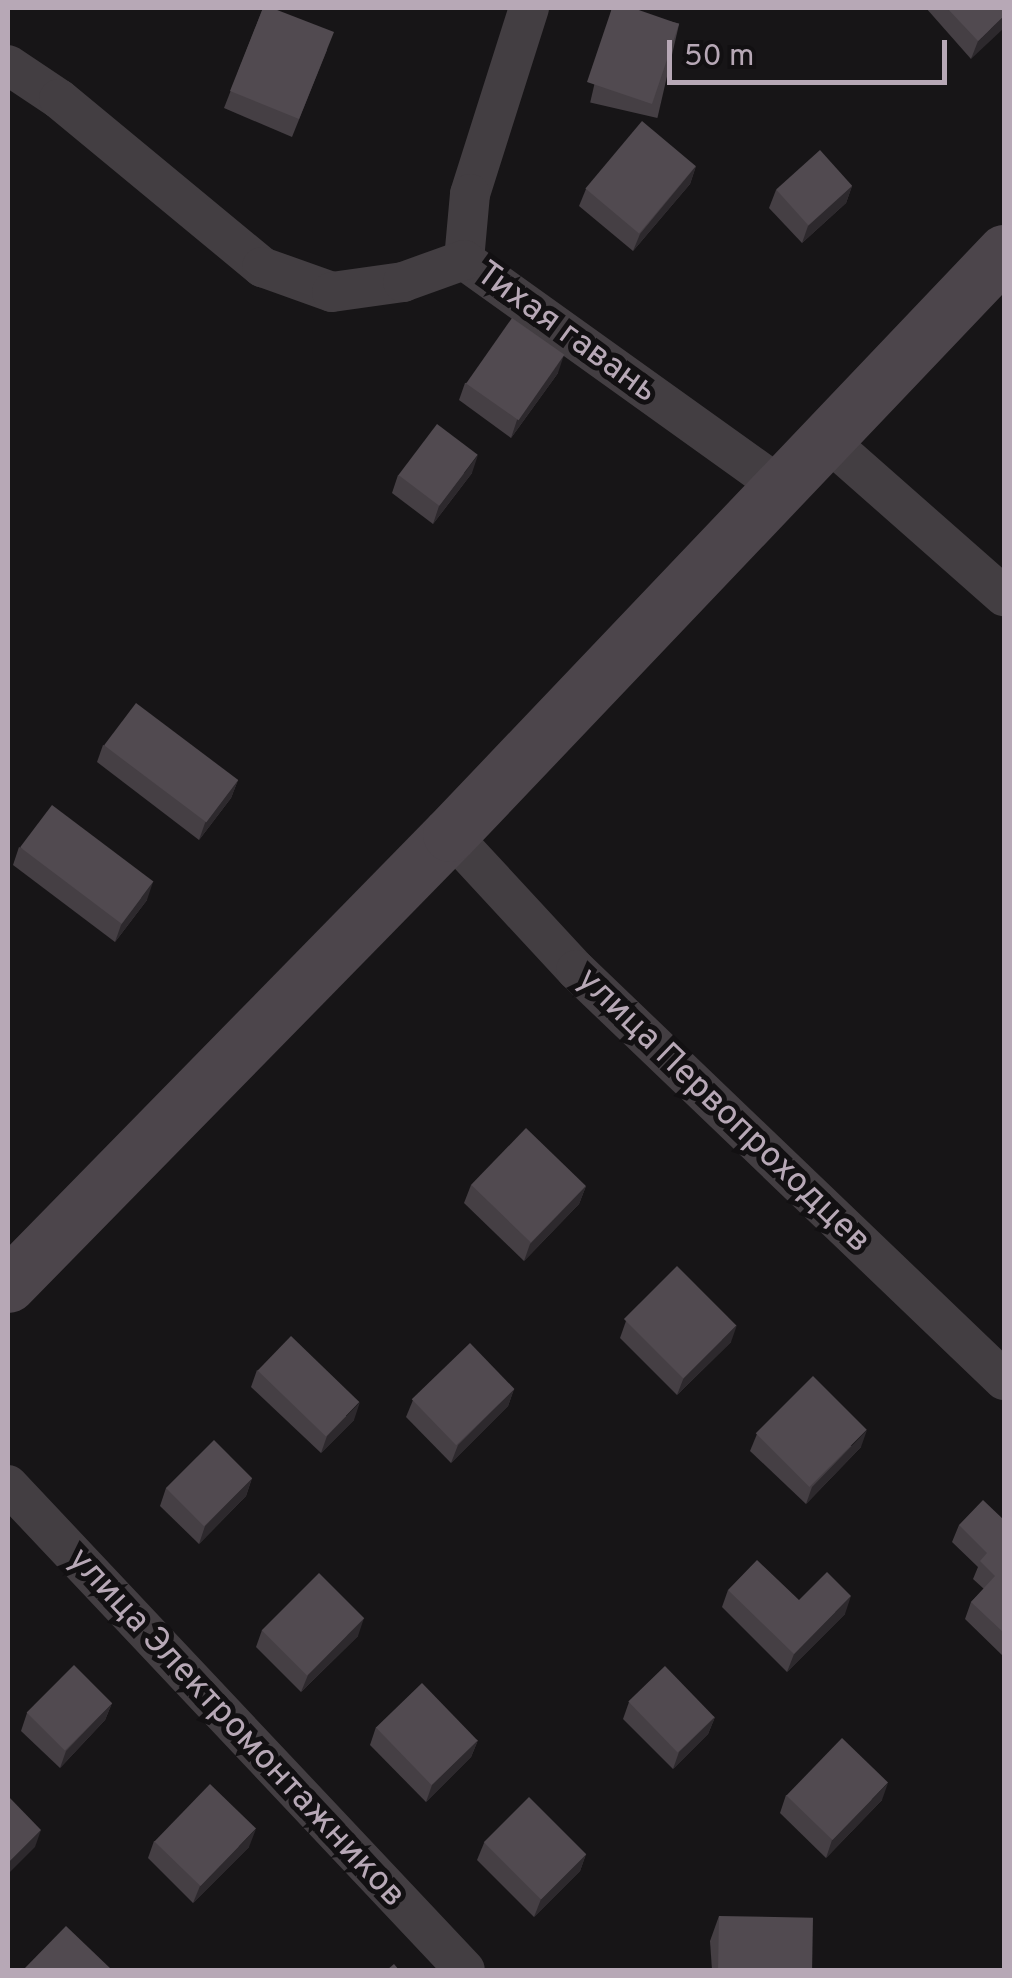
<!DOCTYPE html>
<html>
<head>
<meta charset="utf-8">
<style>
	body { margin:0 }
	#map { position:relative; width:1012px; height:1978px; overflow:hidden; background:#171517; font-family:Overpass,sans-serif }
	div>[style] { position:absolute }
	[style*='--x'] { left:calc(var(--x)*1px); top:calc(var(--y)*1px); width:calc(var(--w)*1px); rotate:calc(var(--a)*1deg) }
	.street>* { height:40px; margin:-20px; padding:0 20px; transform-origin:20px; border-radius:20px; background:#433e42 }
	.secondary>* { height:55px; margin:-27.5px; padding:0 27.5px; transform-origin:27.5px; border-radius:27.5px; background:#4c454b }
	.wall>* { inset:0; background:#453f44; transform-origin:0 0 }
	.shaded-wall>* { inset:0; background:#2d292d }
	.building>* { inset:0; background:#514a50; transform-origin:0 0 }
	span { translate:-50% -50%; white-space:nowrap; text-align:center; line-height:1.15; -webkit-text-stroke:10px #121012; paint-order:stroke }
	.street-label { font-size:35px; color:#b7a8b6 }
	.frame { position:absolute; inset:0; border:10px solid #b7a8b6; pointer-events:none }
	.scale { position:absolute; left:667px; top:40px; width:280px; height:45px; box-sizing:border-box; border:5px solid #b7a8b6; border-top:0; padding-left:12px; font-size:30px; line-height:35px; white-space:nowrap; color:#b7a8b6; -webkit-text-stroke:8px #121012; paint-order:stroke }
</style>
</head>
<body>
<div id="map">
	<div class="street">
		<i style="--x:529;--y:8;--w:195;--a:107.6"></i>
		<i style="--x:470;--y:194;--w:66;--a:95.2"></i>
		<i style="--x:464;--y:260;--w:392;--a:35.6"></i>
		<i style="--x:8;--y:65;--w:61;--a:33.7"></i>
		<i style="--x:59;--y:99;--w:264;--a:39.6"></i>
		<i style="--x:262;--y:267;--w:74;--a:19.7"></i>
		<i style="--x:332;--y:292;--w:72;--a:-8"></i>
		<i style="--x:403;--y:282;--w:65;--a:-19.8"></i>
		<i style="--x:828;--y:441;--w:235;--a:41.4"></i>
		<i style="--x:450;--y:834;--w:185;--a:47.2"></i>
		<i style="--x:576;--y:970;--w:593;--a:43.77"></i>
		<i style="--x:8;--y:1485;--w:666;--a:46.7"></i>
	</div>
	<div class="secondary">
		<i style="--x:8;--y:1285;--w:631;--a:-45.58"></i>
		<i style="--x:450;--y:834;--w:804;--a:-46.41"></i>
	</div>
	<div class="wall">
		<i style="clip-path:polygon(263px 8px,327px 50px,292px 137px,224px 108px)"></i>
		<i style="left:612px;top:8px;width:69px;height:97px;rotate:13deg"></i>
		<i style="clip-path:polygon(926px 8px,1004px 8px,971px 59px)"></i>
		<i style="clip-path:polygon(696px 166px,690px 184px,633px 251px,579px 206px,586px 189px)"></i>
		<i style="clip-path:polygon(852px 186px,846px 203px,802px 243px,769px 208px,776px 190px)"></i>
		<i style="clip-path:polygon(558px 373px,511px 438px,459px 400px,465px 383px)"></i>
		<i style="clip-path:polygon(472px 473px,433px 524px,392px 493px,398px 475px)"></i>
		<i style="clip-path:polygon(103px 745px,238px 780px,231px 798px,199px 840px,97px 762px)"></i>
		<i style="clip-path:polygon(19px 847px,147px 900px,115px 942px,13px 865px)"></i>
		<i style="clip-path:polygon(471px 1185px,586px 1186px,579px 1204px,524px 1261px,464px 1203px)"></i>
		<i style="clip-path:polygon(626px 1321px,731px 1342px,677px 1395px,620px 1338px)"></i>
		<i style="clip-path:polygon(257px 1370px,354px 1420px,321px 1453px,251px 1387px)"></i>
		<i style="clip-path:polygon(514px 1389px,508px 1406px,451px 1463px,406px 1417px,413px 1400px)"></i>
		<i style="clip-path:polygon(757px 1434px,861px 1447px,806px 1504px,750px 1451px)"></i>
		<i style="clip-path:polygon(252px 1478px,246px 1496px,199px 1544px,160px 1506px,166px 1488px)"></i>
		<i style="clip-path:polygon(1004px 1520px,1004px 1657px,965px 1619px,971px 1602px,984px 1589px,973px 1579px,978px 1567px,952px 1542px,959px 1525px)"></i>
		<i style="clip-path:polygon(728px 1590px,845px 1614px,787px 1672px,722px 1607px)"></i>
		<i style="clip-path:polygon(262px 1630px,358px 1636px,301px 1692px,256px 1647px)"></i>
		<i style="clip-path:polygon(629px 1702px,715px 1717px,708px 1734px,673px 1769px,623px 1719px)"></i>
		<i style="clip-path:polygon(112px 1703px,105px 1720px,60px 1768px,21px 1731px,27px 1713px)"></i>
		<i style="clip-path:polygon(376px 1727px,478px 1740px,471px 1757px,426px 1802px,370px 1745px)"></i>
		<i style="clip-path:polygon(786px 1795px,882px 1800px,826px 1858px,780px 1813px)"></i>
		<i style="clip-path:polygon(154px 1841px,249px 1847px,193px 1903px,148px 1858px)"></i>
		<i style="clip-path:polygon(484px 1843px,586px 1854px,580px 1871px,534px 1917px,477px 1860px)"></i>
		<i style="clip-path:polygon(719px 1916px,815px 1970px,712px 1970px,710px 1941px)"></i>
	</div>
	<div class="shaded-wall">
		<i style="clip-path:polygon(1004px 16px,1004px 28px,971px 59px,978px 41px)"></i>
		<i style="clip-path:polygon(696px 166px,690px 184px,633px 251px,640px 234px)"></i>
		<i style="clip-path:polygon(852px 186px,846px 203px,802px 243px,808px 226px)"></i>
		<i style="clip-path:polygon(564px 355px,558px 373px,511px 438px,517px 420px)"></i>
		<i style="clip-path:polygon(478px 455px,472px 473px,433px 524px,439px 506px)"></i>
		<i style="clip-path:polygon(238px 780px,231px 798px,199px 840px,205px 823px)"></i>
		<i style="clip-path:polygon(153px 882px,147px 900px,115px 942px,121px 925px)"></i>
		<i style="clip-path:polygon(586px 1186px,579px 1204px,524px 1261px,530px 1244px)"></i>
		<i style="clip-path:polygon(737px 1325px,731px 1342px,677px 1395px,684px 1377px)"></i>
		<i style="clip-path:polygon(514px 1389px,508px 1406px,451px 1463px,458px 1445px)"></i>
		<i style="clip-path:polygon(360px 1402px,354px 1420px,321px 1453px,327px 1436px)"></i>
		<i style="clip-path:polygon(867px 1430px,861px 1447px,806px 1504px,812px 1487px)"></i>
		<i style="clip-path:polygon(252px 1478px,246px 1496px,199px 1544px,205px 1526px)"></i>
		<i style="clip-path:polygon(851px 1596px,845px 1614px,787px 1672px,794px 1654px)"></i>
		<i style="clip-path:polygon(364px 1618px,358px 1636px,301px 1692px,308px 1675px)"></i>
		<i style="clip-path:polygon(112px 1703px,105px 1720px,60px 1768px,66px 1751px)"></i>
		<i style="clip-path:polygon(715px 1717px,708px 1734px,673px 1769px,679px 1752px)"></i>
		<i style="clip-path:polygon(478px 1740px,471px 1757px,426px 1802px,432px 1785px)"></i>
		<i style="clip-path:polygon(888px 1783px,882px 1800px,826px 1858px,832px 1840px)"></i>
		<i style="clip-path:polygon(256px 1829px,249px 1847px,193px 1903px,200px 1886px)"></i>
		<i style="clip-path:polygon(41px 1830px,35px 1847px,8px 1874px,8px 1863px)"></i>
		<i style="clip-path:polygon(586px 1854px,580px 1871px,534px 1917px,541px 1899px)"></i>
	</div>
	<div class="building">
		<i style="clip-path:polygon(263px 8px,272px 8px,334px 32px,299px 119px,230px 91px)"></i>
		<i style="clip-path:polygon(612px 8px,633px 8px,679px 24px,652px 104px,587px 82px)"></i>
		<i style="clip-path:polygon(947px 8px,1004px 8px,1004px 16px,978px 41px)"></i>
		<i style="left:642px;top:121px;width:70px;height:88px;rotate:40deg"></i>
		<i style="left:820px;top:150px;width:48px;height:59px;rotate:48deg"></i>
		<i style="left:512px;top:318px;width:64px;height:80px;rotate:35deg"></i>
		<i style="left:437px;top:424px;width:51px;height:64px;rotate:37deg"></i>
		<i style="left:136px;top:703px;width:128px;height:53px;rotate:37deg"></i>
		<i style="left:52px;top:805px;width:127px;height:53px;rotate:37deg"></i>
		<i style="left:526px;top:1128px;width:83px;height:79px;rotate:44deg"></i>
		<i style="left:677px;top:1266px;width:84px;height:75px;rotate:45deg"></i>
		<i style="left:291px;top:1336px;width:95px;height:48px;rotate:44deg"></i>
		<i style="left:470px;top:1343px;width:64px;height:81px;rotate:46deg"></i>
		<i style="left:813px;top:1376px;width:76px;height:81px;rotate:45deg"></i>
		<i style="left:214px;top:1440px;width:54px;height:68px;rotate:45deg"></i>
		<i style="clip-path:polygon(983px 1500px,1004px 1520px,1004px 1633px,971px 1602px,995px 1576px,980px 1561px,987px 1553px,959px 1525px)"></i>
		<i style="clip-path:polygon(757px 1560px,799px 1600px,827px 1572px,851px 1596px,794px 1654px,728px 1590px)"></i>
		<i style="left:319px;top:1573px;width:64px;height:81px;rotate:45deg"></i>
		<i style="left:74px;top:1665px;width:54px;height:67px;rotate:45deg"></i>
		<i style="left:665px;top:1666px;width:71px;height:51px;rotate:46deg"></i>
		<i style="left:422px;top:1683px;width:80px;height:64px;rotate:46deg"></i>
		<i style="left:842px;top:1738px;width:64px;height:80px;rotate:44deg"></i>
		<i style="left:210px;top:1784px;width:64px;height:80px;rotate:44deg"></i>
		<i style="clip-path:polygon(8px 1796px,41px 1830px,8px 1863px)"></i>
		<i style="left:529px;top:1797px;width:81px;height:64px;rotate:45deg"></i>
		<i style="left:719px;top:1916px;width:94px;height:54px;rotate:1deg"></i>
		<i style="clip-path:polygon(66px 1926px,112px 1970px,26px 1970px,24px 1969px)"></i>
		<i style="clip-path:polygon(394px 1964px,399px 1970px,387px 1970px)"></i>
	</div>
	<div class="street-label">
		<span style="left:566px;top:333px;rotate:36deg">Тихая гавань</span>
		<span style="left:723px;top:1111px;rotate:44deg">улица Первопроходцев</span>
		<span style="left:236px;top:1728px;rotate:47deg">улица Электромонтажников</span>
	</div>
	<div class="frame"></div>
	<div class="scale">50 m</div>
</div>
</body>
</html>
